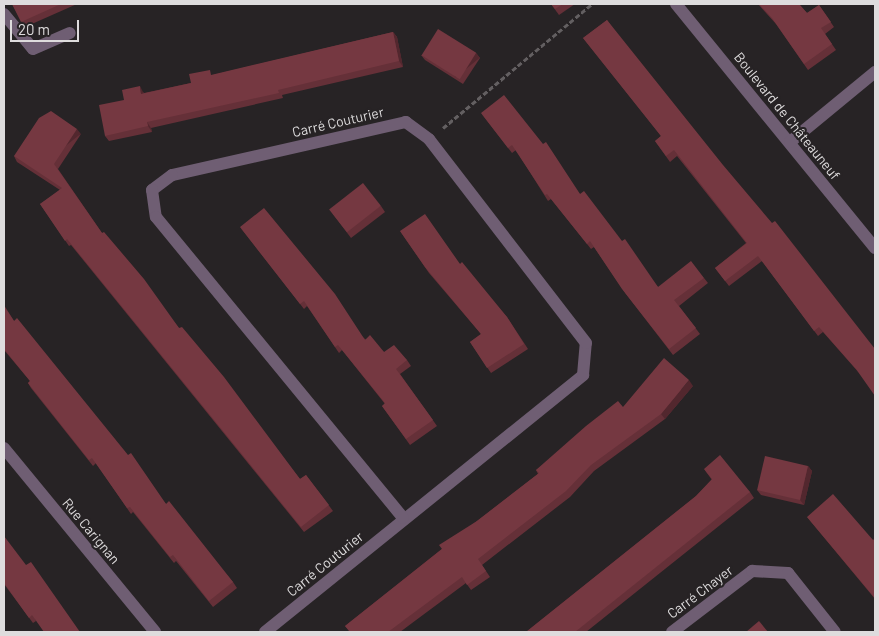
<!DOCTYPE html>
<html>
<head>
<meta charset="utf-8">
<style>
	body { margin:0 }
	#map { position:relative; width:879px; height:636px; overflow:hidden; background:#272325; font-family:Barlow,sans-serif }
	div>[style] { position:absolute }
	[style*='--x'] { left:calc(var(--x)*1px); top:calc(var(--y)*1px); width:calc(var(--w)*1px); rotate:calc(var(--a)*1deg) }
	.path>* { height:3px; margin-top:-1.5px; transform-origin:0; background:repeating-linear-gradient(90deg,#635f61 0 5px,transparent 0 7.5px) }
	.service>* { height:12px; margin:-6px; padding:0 6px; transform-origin:6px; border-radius:6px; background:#6f5e73 }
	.minor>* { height:12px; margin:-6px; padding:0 6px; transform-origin:6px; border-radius:6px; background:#6f5e73 }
	.wall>* { inset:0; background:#653038 }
	.shaded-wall>* { inset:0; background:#52272e; transform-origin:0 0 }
	.building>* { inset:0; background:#753841; transform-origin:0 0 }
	span { translate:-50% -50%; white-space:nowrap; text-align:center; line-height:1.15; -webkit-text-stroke:4.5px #272325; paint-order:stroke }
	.street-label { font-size:14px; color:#dedcdd }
	.frame { position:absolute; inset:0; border:5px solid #dedcdd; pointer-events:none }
	.scale { position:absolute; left:10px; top:20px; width:69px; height:22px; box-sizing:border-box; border:2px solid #dedcdd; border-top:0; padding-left:6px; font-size:15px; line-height:18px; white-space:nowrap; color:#dedcdd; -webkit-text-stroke:4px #272325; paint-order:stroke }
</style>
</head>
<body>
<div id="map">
	<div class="path">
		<i style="--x:443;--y:128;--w:194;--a:-39.8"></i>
	</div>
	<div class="service">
		<i style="--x:4;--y:14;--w:45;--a:50.4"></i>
		<i style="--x:33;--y:49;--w:40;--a:-23.4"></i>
	</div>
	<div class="minor">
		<i style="--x:676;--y:4;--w:315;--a:50.8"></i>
		<i style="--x:790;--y:142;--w:110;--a:-39.5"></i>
		<i style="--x:4;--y:448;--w:238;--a:50.6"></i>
		<i style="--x:265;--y:632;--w:409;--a:-38.9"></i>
		<i style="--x:583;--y:375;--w:32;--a:-85"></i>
		<i style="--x:586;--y:343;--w:257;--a:-127.6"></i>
		<i style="--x:429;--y:139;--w:29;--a:-144"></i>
		<i style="--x:406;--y:122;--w:240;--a:167.2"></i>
		<i style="--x:172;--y:175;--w:25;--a:143"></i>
		<i style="--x:152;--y:190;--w:27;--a:82"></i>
		<i style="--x:156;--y:217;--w:389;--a:50.6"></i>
		<i style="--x:672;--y:632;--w:101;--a:-37.3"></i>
		<i style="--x:752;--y:571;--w:36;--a:3"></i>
		<i style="--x:788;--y:573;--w:75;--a:51.5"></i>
	</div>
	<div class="wall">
		<i style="clip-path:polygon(12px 4px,77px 4px,25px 27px)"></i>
		<i style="clip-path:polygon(551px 4px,575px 4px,559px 15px)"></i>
		<i style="clip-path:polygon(758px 4px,799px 4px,807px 13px,819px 5px,834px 27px,825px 34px,836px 50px,808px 70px,776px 24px)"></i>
		<i style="clip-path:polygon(607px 20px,860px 374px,823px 332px,818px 336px,762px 261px,729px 286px,715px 268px,746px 243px,677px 156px,670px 162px,655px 141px,661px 136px,583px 38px)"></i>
		<i style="clip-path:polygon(393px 32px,397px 37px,403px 67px,282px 95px,283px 98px,151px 128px,152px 132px,109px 141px,105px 136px,124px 100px,143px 92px,144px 93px,191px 83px,213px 75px)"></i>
		<i style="clip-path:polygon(476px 53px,480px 58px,463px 84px,425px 60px,421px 55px)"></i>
		<i style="clip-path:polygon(481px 113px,580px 194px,658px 287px,704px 278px,708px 283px,679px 306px,700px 334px,673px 355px,626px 294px,594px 247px,591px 249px,551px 199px,548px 201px,516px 150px,512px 153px)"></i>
		<i style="clip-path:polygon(81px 134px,58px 169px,102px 233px,179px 328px,300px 479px,306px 475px,333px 511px,304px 532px,71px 245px,69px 246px,40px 204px,60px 190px,17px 162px,14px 156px)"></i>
		<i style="clip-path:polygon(381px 206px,385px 212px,351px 238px,333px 214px)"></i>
		<i style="clip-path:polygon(240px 227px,365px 339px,384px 352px,407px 360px,411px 366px,400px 374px,437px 426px,410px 445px,382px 406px,385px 404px,342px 350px,339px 353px,307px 306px,304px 309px)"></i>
		<i style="clip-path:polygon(400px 231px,460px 264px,507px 317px,528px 349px,491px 373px,470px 342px,481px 334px,429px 273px)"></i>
		<i style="clip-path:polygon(4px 305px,14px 321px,166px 504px,233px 582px,237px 588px,213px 607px,176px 561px,174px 563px,133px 512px,131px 514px,96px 463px,93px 466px,31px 388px,28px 383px,30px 381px,4px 350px)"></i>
		<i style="clip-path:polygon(693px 386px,665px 419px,594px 471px,570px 497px,482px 565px,490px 577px,471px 590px,466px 583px,400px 632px,350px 632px,345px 626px,477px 521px,538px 474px,536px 470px,623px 407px)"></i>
		<i style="clip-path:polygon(808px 466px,812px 471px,804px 505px,761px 495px,757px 490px)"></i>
		<i style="clip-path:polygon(704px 469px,750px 492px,754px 498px,586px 632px,526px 632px,696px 496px,712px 480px)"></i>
		<i style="clip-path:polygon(807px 517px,873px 540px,875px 539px,875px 599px)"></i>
		<i style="clip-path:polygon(4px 536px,36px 621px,33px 623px,4px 584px)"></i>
	</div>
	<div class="shaded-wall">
		<i style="clip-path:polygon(393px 32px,397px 37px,403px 67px,399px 61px)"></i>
		<i style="left:476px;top:53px;width:6px;height:31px;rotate:51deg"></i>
		<i style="clip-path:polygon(140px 86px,143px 92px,145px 99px,141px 94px)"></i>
		<i style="clip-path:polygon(147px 122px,151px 128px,152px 132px,148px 126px)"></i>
		<i style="left:77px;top:129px;width:6px;height:42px;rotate:51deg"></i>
		<i style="clip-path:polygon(689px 380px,693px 386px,665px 419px,661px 414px)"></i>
		<i style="clip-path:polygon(808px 466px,812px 471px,804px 505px,800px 500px)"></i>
	</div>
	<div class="building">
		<i style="clip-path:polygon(12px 4px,61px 4px,21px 22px)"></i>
		<i style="clip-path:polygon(551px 4px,563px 4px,555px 9px)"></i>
		<i style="clip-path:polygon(759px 4px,799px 4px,807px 13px,819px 5px,831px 22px,821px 28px,832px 44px,804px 64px,772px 18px)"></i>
		<i style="clip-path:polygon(607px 20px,723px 165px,772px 223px,775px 221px,875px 349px,875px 396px,856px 369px,819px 327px,814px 331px,758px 256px,725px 281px,715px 268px,747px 243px,674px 150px,666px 156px,655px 141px,661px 136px,583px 38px)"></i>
		<i style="left:438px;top:29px;width:45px;height:31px;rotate:32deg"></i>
		<i style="clip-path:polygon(393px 32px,399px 61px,278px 90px,279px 93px,147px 122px,148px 126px,105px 136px,99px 105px,124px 100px,122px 90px,140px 86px,141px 94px,191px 83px,189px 74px,210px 70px,211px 75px)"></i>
		<i style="clip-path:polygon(504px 95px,543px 144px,546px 142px,580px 194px,584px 191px,622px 241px,625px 239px,658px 287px,691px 261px,704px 278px,674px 300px,696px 328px,669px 349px,622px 289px,590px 241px,587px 244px,547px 194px,545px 195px,512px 145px,508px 148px,481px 113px)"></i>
		<i style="clip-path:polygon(51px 111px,77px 129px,54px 164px,102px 233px,104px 232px,144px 279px,179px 328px,182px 327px,224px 377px,300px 479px,306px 475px,329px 505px,301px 527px,67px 239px,65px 241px,40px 204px,62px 188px,14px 156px,39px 118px)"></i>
		<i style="left:363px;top:183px;width:29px;height:43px;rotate:52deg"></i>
		<i style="clip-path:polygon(264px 208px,335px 294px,365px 340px,370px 335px,384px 352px,394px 345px,407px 360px,396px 369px,433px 420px,406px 439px,382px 406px,385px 403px,338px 345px,335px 347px,304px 301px,300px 304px,240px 227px)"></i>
		<i style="clip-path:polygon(425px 214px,460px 264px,462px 262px,507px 317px,524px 344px,487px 368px,470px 342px,481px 334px,425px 267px,400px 231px)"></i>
		<i style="clip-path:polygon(4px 306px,14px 321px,17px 318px,128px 455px,131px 453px,166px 504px,169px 501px,233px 582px,209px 601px,173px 555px,170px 557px,130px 507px,127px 508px,92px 458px,89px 460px,28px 383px,30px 381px,4px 349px)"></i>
		<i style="clip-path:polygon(664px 358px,689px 380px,661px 414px,591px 465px,566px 491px,478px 559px,486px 571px,467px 585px,462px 577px,388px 632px,350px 632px,345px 626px,442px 549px,439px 545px,477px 521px,539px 473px,536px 470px,586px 426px,618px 401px,623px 407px)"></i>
		<i style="clip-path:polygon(720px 455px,750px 492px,575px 632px,526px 632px,696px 496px,712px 479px,704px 469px)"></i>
		<i style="left:765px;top:456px;width:44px;height:35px;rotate:13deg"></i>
		<i style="clip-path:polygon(833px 494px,873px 540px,875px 539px,875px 596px,874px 597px,807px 517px)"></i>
		<i style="clip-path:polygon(4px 536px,26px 565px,31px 562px,80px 632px,44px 632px,32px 615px,29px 618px,4px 583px)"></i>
		<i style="clip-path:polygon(759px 621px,768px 632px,746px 632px)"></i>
	</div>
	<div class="street-label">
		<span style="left:787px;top:116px;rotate:51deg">Boulevard de Châteauneuf</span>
		<span style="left:338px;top:122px;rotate:-13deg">Carré Couturier</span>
		<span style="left:91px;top:531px;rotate:50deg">Rue Carignan</span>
		<span style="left:325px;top:564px;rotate:-39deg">Carré Couturier</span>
		<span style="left:700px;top:592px;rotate:-37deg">Carré Chayer</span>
	</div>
	<div class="frame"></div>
	<div class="scale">20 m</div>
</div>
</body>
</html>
